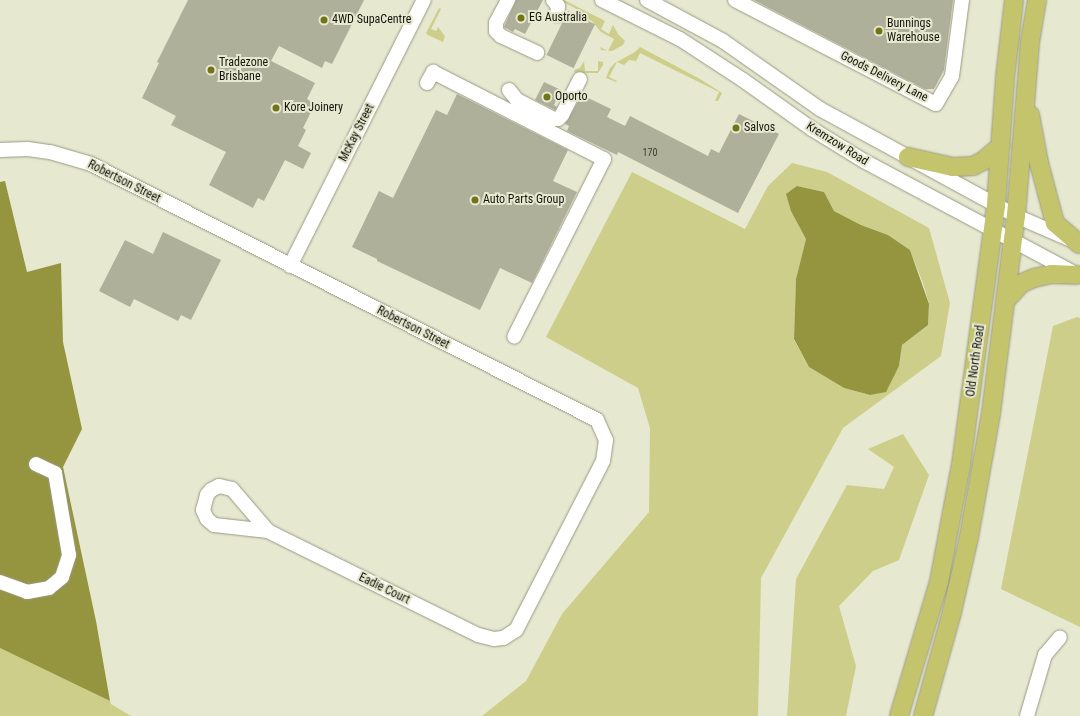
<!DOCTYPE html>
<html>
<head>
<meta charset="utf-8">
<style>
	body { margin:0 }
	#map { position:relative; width:1080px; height:716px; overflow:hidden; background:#e7e8d0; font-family:"Roboto Condensed",sans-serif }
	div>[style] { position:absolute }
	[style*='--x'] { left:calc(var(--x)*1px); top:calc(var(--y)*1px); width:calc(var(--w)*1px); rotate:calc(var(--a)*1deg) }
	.green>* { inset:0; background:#ccce8a }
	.water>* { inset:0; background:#95953f }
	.building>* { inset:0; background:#aeb099; transform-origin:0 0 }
	.roads { filter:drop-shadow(0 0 1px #999a83) drop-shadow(0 0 1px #999a83) }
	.minor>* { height:14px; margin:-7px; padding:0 7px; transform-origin:7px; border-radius:7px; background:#fff }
	.major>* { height:18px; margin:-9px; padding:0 9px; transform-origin:9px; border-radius:9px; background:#c4c46d }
	.dots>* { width:11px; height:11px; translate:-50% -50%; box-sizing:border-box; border:2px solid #e7e8d0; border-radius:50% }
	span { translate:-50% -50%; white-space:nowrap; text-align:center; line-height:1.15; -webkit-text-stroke:4px #e7e8d0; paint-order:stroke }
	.number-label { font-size:10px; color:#3b3c30 }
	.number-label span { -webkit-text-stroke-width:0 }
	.poi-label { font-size:12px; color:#15150d }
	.left { translate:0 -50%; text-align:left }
	.street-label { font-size:12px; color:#15150d }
</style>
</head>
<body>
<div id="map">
	<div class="green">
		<i style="clip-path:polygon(559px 0,564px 0,605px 21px,601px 29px,607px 33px,609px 34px,613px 25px,618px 34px,625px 41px,623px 45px,612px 51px,601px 50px,600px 47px,608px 51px,614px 39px,601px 32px,592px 21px,580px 15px,581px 13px,575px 8px)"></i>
		<i style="clip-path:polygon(439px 8px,441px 9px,431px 29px,436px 31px,438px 27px,445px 36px,443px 42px,428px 35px,426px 33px)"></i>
		<i style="clip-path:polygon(640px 47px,700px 79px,722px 93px,718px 101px,715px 101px,719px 92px,640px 53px,636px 61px,629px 60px,624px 65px,617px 62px,609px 77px,617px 81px,616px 82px,606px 78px,610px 68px,615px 63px,635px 52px)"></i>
		<i style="clip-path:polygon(584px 61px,585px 71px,598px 71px,598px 61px,603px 62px,603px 65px,598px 73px,575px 73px,574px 70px,580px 68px)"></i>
		<i style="clip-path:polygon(evenodd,792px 163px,827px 172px,929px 228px,950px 303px,941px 356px,843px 428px,761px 578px,758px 716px,482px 716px,526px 681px,562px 614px,649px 512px,650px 428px,638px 388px,546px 337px,632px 172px,745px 229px,768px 186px,792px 163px,797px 186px,824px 192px,834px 211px,861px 225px,888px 235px,910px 250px,923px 283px,929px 303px,928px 325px,902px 345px,899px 366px,870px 395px,844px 388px,809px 367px,794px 340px,796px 279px,806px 239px,797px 186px)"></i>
		<i style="clip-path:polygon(1077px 317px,1080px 318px,1080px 627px,1001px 589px,1053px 326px)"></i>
		<i style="clip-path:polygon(903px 434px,929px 475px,899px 560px,873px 571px,839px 606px,856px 666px,846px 716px,787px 716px,796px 579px,847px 485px,884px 489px,894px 467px,868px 449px)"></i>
		<i style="clip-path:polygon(0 648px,110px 701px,111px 704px,131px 716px,0 716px)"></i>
	</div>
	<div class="water">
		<i style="clip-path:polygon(5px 181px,27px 272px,61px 263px,63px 342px,82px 429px,63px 467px,96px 621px,110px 701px,0 648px,0 182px)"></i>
		<i style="clip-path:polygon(797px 186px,824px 192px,834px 211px,861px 225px,888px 235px,910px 250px,929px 304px,928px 325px,902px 345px,899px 366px,886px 392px,870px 395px,844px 388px,809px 367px,794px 339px,796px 279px,806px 239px,791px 211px,786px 194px)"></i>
	</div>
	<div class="building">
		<i style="clip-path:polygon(188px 0,364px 0,332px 64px,325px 61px,322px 68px,279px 46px,271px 61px,315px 83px,307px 99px,315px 104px,303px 128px,306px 130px,298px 146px,311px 153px,303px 169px,285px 160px,264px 201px,258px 198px,253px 208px,209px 185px,226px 152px,171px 125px,176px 116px,142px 98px,159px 63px,157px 62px)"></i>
		<i style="clip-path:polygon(516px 0,543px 0,525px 34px,515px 29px,513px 32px,504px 27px)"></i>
		<i style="clip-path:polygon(754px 0,953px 0,944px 70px,934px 89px,925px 89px)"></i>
		<i style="left:568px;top:11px;width:30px;height:49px;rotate:26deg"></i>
		<i style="clip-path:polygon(544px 82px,561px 90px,554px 105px,557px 107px,555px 110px,535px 100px)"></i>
		<i style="clip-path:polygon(457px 94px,568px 150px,553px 181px,577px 192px,532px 283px,500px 268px,480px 310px,377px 261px,377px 259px,352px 247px,379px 191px,393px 198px,436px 110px,447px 115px)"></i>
		<i style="clip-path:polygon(582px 95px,611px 109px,607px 117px,625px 126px,630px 116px,708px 156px,711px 149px,719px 153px,739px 114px,779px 134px,738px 213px,618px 152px,617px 155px,567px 131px,569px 126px,565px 124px)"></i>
		<i style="clip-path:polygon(163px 232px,221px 260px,191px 320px,181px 315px,178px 321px,134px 299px,130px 307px,99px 291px,125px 240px,153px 254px)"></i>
	</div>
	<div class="roads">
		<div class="minor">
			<i style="--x:508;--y:0;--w:26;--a:118"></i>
			<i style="--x:496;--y:23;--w:8;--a:90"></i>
			<i style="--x:496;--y:31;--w:7;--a:45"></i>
			<i style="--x:501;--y:36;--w:40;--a:25"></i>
			<i style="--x:553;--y:0;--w:8;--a:50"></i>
			<i style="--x:558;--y:6;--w:9;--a:96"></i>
			<i style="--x:602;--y:0;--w:87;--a:26.6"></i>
			<i style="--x:680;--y:39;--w:75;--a:33.1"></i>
			<i style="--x:743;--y:80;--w:85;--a:35.4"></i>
			<i style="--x:812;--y:129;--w:61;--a:31.6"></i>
			<i style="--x:864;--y:161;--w:240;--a:28.1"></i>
			<i style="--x:647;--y:0;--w:86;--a:28.3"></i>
			<i style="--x:723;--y:41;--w:118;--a:35"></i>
			<i style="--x:820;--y:109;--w:223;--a:28.6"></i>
			<i style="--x:1016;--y:216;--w:58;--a:23.5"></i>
			<i style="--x:735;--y:0;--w:226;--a:27.4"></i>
			<i style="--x:936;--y:104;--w:32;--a:-60"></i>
			<i style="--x:952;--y:76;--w:77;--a:-82.5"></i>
			<i style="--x:427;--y:83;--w:13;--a:-61"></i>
			<i style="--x:433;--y:72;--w:192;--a:27"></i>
			<i style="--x:604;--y:159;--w:199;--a:116.8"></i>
			<i style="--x:509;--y:90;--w:13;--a:51"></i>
			<i style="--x:517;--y:100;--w:42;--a:27.2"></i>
			<i style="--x:554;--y:119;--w:4;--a:0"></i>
			<i style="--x:558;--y:119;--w:6;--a:-45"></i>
			<i style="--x:562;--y:115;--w:40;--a:-63.4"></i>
			<i style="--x:0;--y:150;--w:28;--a:-2"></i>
			<i style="--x:28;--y:149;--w:22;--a:8"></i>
			<i style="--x:50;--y:152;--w:43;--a:16.3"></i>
			<i style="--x:91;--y:164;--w:567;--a:26.84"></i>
			<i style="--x:597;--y:420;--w:22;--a:66"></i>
			<i style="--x:606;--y:440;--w:21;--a:98"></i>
			<i style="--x:603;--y:461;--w:190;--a:117.2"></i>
			<i style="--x:516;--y:630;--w:15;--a:148"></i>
			<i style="--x:503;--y:638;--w:9;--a:174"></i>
			<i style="--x:494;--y:639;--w:16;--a:-166"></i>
			<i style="--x:478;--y:635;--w:234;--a:-153.7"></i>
			<i style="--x:268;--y:531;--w:54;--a:-173.7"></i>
			<i style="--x:214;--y:525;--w:9;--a:-139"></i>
			<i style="--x:207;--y:519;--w:10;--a:-114"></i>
			<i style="--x:203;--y:510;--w:16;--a:-75"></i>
			<i style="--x:207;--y:495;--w:6;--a:-51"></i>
			<i style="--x:211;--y:490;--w:9;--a:-27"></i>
			<i style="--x:219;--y:486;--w:13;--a:13"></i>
			<i style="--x:232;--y:489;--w:55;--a:49.4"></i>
			<i style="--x:290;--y:266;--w:298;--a:-63.3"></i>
			<i style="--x:0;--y:582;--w:29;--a:20"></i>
			<i style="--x:27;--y:592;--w:22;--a:-10"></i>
			<i style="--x:49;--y:588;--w:17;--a:-40"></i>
			<i style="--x:62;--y:577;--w:23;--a:-72"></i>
			<i style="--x:69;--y:555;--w:83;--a:-99.7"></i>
			<i style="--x:55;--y:473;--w:21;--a:-155"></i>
			<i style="--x:1027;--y:716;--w:64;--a:-73.6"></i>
			<i style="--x:1045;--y:655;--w:23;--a:-50"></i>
		</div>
		<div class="major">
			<i style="--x:1030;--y:115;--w:49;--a:79.4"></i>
			<i style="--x:1039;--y:163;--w:62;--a:75.1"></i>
			<i style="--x:1055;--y:223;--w:32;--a:41"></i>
			<i style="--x:908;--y:157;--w:46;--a:12.5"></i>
			<i style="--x:953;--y:167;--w:20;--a:-3"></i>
			<i style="--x:973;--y:166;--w:11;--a:-27"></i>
			<i style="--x:983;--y:161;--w:23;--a:-40"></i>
			<i style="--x:1006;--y:300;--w:23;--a:-47"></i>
			<i style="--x:1022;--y:283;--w:13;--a:-23"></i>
			<i style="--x:1034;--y:278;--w:18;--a:-13"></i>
			<i style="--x:1052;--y:274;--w:25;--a:2"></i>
			<i style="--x:899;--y:716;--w:140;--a:-73.4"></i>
			<i style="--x:939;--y:582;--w:119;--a:-79.4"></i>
			<i style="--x:961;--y:465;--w:262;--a:-82.3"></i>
			<i style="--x:996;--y:205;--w:127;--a:-85.9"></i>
			<i style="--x:1005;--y:78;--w:79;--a:-83.4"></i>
			<i style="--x:923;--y:716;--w:108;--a:-74.4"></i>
			<i style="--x:952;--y:612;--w:77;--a:-77.2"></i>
			<i style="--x:969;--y:537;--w:126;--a:-79.9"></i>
			<i style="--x:991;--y:413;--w:199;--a:-82.8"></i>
			<i style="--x:1016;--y:216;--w:175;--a:-85.4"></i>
			<i style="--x:1030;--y:42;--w:43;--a:-80.5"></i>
		</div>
	</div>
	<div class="dots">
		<i style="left:521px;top:18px;background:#737318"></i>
		<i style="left:324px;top:20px;background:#737318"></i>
		<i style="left:879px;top:31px;background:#737318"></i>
		<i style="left:211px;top:70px;background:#737318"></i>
		<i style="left:547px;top:97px;background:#737318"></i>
		<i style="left:276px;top:108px;background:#737318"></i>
		<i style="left:736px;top:128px;background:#737318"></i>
		<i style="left:475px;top:200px;background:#737318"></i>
	</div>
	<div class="number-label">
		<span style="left:650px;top:153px">170</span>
	</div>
	<div class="poi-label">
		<span class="left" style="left:529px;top:18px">EG Australia</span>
		<span class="left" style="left:332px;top:20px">4WD SupaCentre</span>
		<span class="left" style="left:887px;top:31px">Bunnings<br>Warehouse</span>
		<span class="left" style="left:219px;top:70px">Tradezone<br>Brisbane</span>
		<span class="left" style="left:555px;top:97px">Oporto</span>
		<span class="left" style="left:284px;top:108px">Kore Joinery</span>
		<span class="left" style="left:744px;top:128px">Salvos</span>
		<span class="left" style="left:483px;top:200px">Auto Parts Group</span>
	</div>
	<div class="street-label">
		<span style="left:884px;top:77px;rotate:27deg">Goods Delivery Lane</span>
		<span style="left:357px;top:133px;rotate:-63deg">McKay Street</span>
		<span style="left:837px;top:144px;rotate:32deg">Kremzow Road</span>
		<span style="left:124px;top:182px;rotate:27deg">Robertson Street</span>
		<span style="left:413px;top:328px;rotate:27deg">Robertson Street</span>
		<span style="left:976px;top:361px;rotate:-82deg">Old North Road</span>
		<span style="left:384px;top:589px;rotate:26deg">Eadie Court</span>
	</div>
</div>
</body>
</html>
